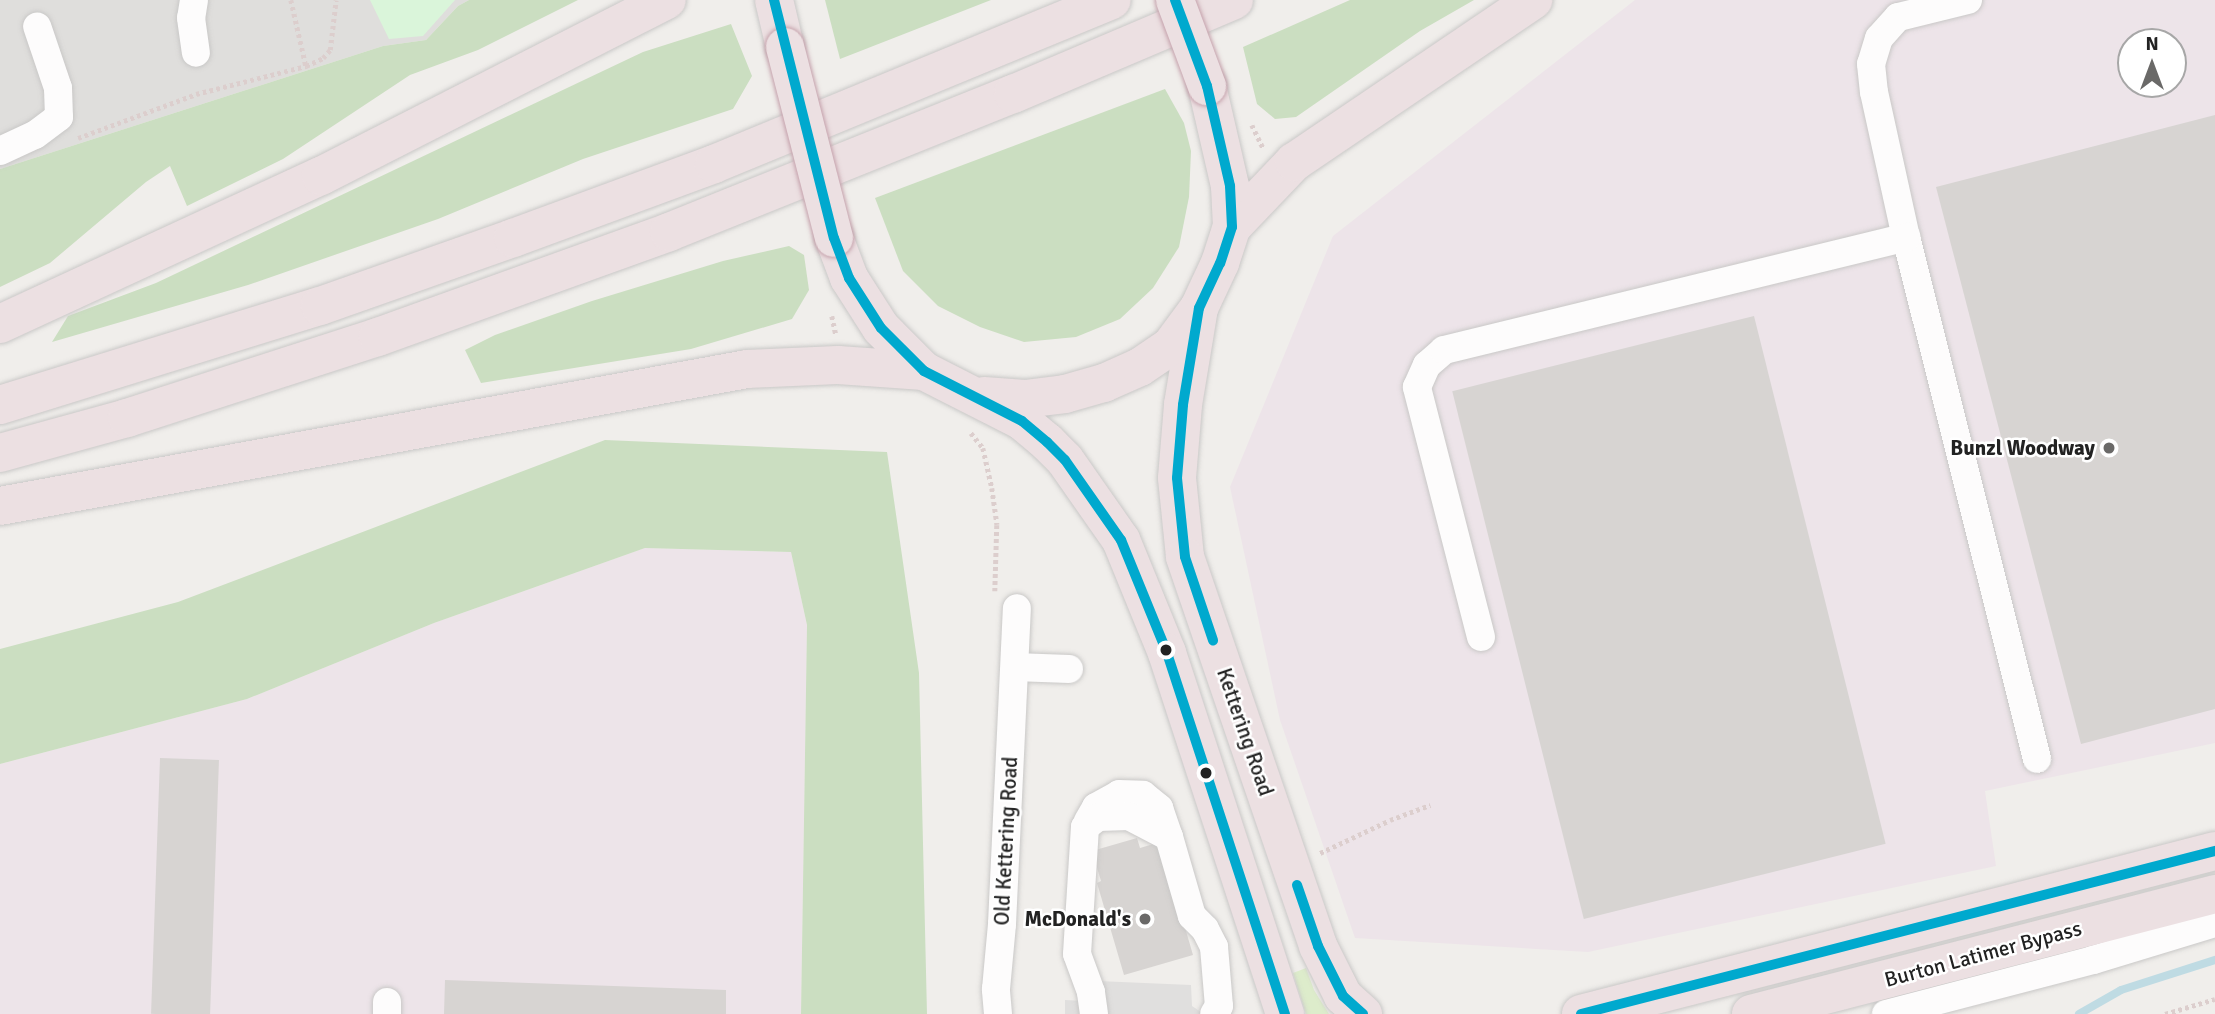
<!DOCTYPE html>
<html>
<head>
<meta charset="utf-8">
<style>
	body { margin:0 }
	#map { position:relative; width:2215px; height:1014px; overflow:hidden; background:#f0eeeb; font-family:Signika,sans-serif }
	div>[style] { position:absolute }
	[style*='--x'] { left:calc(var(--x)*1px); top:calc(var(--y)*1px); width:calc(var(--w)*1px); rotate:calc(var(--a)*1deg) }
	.residential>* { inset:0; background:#dfdedc }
	.industrial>* { inset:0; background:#ede4e9 }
	.grass>* { inset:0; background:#ddeccb }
	.forest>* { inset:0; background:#cbdec1 }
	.park>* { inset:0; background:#daf5da }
	.parking>* { inset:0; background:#e0dfde }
	.stream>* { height:8px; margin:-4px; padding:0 4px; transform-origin:4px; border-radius:4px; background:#bfdbe3 }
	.building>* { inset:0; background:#d7d4d2; transform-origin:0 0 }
	.path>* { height:4.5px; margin-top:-2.25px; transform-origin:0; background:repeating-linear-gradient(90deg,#dccecd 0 3.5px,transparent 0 7px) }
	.roads { filter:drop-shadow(0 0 2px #c9c8c7) drop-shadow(0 0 2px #c9c8c7) }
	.minor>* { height:28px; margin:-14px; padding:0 14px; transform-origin:14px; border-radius:14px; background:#fdfcfc }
	.highway>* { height:38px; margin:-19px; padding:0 19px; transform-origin:19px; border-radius:19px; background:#ece0e2 }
	.bridges { filter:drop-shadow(0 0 2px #c5a2ac) drop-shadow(0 0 2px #c5a2ac) }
	.highway-bridge>* { height:38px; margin:-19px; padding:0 19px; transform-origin:19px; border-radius:19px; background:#ece0e2 }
	.bus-1>* { height:10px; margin:-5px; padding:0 5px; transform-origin:5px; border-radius:5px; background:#00a9ce }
	.dots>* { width:19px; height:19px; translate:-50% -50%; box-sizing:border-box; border:4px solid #fff; border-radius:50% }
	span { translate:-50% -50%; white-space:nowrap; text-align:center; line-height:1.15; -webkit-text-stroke:5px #fff; paint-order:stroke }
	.poi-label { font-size:21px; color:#222; font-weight:700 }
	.right { translate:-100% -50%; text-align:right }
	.street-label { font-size:21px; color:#222 }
	.north { position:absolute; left:2117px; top:28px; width:70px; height:70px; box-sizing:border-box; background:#fff; border:2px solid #a7a7a7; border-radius:50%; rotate:0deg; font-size:19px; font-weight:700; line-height:28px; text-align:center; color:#222 }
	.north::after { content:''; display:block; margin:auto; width:24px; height:32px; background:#6a6968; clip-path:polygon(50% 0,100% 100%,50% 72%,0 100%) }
</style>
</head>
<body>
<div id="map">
	<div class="residential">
		<i style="clip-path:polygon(0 0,469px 0,458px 6px,426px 40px,383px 46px,0 169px)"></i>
	</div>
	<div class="industrial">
		<i style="clip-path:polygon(evenodd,1635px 0,2215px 0,2215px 743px,1985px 791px,1996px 866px,1588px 952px,1355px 938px,1280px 720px,1230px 487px,1333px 236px,1635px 0,2131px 42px,2173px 42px,2173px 84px,2131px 84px,2131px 42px)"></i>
		<i style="clip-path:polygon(645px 548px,791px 552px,807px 625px,801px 1014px,0 1014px,0 764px,247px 699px,434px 623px)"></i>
	</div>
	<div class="grass">
		<i style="clip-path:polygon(1306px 968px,1314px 990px,1329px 1014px,1306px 1014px,1293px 973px)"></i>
	</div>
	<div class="forest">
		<i style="clip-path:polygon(469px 0,578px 0,478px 50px,410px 75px,283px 159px,187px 206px,170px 166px,146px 182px,50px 263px,0 287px,0 169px,383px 46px,426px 40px,458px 6px)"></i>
		<i style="clip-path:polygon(825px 0,991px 0,840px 59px)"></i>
		<i style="clip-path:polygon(1350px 0,1474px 0,1420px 31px,1296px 117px,1275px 119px,1257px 104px,1243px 47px)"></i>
		<i style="clip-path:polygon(731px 24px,752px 76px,733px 109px,583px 159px,438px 219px,248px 285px,52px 342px,68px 316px,156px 283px,643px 52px)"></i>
		<i style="clip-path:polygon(1165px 89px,1184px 123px,1191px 151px,1189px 197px,1179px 247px,1153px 288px,1120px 319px,1076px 337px,1024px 342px,980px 327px,938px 306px,903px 271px,875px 198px)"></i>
		<i style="clip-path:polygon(789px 246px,804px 255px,809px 290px,792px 319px,691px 349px,481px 383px,465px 350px,495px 335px,592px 301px,723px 261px)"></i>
		<i style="clip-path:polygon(605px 440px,887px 452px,919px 673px,927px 1014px,801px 1014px,807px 625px,791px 552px,645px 548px,434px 623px,247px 699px,0 764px,0 649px,178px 602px)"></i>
	</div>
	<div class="park">
		<i style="clip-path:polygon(370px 0,455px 0,423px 36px,389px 39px)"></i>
	</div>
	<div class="parking">
		<i style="clip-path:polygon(1098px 981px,1191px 985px,1192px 1006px,1204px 1014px,1065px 1014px,1065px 1000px,1084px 1001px)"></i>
	</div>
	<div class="stream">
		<i style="--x:2079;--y:1014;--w:48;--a:-29.7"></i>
		<i style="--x:2121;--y:990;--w:99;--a:-17.7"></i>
	</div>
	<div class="building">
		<i style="clip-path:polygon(2215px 115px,2215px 709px,2081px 744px,1936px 187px)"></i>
		<i style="left:1754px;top:316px;width:544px;height:311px;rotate:76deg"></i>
		<i style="left:160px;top:758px;width:59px;height:256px;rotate:2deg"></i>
		<i style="clip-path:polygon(1137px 838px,1140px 848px,1160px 842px,1193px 955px,1124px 975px,1097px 883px,1101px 881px,1092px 851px)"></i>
		<i style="clip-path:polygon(445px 980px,726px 990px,726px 1014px,444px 1014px)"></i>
	</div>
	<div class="path">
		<i style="--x:291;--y:0;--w:68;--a:77.2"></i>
		<i style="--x:1252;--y:125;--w:25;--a:64"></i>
		<i style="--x:78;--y:138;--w:126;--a:-20.4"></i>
		<i style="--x:196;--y:94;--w:114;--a:-14.3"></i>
		<i style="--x:306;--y:66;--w:19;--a:-25"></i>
		<i style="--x:323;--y:58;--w:11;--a:-49"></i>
		<i style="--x:330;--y:50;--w:50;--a:-83.2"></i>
		<i style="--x:832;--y:316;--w:19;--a:78"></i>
		<i style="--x:971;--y:433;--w:19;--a:51"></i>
		<i style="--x:983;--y:448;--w:41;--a:77.3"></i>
		<i style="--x:992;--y:488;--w:37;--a:82"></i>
		<i style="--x:997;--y:525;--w:66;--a:91.7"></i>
		<i style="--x:1320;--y:853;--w:77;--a:-25.2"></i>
		<i style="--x:1390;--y:820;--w:43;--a:-20.6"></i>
		<i style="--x:2165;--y:1014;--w:52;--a:-16.7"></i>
	</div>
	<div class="roads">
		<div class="minor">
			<i style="--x:194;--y:0;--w:18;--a:99"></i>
			<i style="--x:191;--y:18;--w:35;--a:82"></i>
			<i style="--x:1968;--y:0;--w:72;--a:166.3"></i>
			<i style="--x:1898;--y:17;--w:28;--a:132"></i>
			<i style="--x:1879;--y:38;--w:27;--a:107"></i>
			<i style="--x:1871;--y:64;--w:28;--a:84"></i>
			<i style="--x:1874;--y:92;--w:148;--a:77.6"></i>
			<i style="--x:1906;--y:237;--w:538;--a:75.91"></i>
			<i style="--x:0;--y:151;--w:38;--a:-25"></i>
			<i style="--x:35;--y:135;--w:30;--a:-37"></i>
			<i style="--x:59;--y:117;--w:29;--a:-92"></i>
			<i style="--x:58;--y:88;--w:65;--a:-108.7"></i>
			<i style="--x:1481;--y:637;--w:258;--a:-104.4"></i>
			<i style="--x:1417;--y:387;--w:24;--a:-66"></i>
			<i style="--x:1427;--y:365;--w:23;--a:-41"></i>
			<i style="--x:1444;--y:350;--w:476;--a:-13.7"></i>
			<i style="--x:1015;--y:667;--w:54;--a:2.1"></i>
			<i style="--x:1088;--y:821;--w:16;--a:-60"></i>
			<i style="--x:1096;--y:807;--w:26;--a:-29"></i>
			<i style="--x:1119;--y:794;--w:24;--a:2"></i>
			<i style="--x:1143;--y:795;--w:21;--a:39"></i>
			<i style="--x:1159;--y:808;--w:31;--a:71"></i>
			<i style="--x:387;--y:1014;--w:12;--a:-90"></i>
			<i style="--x:998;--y:1014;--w:25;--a:-95"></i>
			<i style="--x:996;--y:989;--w:65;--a:-84.7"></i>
			<i style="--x:1002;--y:924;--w:316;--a:-87.3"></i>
			<i style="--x:1094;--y:1014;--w:22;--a:-98"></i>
			<i style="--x:1091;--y:992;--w:40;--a:-110.2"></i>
			<i style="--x:1077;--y:954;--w:127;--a:-86.4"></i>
			<i style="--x:1085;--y:827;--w:16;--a:-38"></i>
			<i style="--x:1098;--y:817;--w:31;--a:-2"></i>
			<i style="--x:1129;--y:816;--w:45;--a:27.7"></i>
			<i style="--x:1169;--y:837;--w:82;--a:73.8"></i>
			<i style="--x:1192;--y:916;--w:18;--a:45"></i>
			<i style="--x:1205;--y:929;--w:20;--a:63"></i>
			<i style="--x:1214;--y:947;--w:59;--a:85.2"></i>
			<i style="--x:1219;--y:1006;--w:9;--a:122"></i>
			<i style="--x:1886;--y:1014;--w:214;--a:-14.6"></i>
			<i style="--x:2093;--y:960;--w:127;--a:-16.9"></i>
		</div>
		<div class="highway">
			<i style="--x:774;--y:0;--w:48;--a:76.8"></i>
			<i style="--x:1232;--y:227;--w:90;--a:-46.4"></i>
			<i style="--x:1294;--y:162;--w:289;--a:-34.1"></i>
			<i style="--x:834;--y:238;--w:43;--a:69.4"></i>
			<i style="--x:849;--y:278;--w:59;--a:57.4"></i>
			<i style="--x:881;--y:328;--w:61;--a:45"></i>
			<i style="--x:924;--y:371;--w:110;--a:27"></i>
			<i style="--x:1022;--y:421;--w:33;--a:40"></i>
			<i style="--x:1047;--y:442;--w:25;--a:45"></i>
			<i style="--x:1065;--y:460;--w:98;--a:55"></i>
			<i style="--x:1121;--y:540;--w:122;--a:67.8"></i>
			<i style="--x:1167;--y:653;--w:380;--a:71.9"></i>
			<i style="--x:1199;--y:308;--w:98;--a:99.4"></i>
			<i style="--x:1183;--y:405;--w:73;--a:94.7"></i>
			<i style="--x:1177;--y:478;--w:79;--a:84.2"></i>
			<i style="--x:1185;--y:557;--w:411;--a:71.1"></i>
			<i style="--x:1318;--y:946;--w:56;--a:63.4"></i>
			<i style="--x:1343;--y:996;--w:27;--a:42"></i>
			<i style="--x:0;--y:324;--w:353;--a:-24.8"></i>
			<i style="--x:321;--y:176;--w:388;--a:-27"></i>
			<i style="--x:984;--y:396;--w:41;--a:4.2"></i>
			<i style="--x:1025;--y:399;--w:40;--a:-7.1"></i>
			<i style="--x:1065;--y:394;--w:41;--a:-15.8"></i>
			<i style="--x:1104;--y:383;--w:39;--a:-24"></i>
			<i style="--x:1140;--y:367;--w:36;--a:-34"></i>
			<i style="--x:1170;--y:347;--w:49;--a:-53.4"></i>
			<i style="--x:1199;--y:308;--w:50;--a:-65"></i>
			<i style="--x:1220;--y:263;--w:38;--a:-72"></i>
			<i style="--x:1232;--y:227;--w:41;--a:-92.8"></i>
			<i style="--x:1230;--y:186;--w:103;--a:-103"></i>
			<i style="--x:0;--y:405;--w:335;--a:-17.2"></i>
			<i style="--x:320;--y:306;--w:205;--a:-19.4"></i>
			<i style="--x:513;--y:238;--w:214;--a:-20.2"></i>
			<i style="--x:714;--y:164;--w:430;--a:-22.4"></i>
			<i style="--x:0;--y:453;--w:132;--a:-15.4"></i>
			<i style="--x:127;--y:418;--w:264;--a:-17.9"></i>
			<i style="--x:378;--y:337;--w:309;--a:-19.8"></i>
			<i style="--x:669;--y:232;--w:371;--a:-21.9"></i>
			<i style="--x:1013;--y:94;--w:240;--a:-23"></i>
			<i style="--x:0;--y:506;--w:759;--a:-10.39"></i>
			<i style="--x:747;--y:369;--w:91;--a:-2.5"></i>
			<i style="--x:838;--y:365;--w:86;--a:4"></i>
			<i style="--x:1581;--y:1014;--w:655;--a:-14.42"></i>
			<i style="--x:1751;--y:1014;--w:479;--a:-14.5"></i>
		</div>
	</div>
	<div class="bridges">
		<div class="highway-bridge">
			<i style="--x:1175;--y:0;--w:92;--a:69.6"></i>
			<i style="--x:785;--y:47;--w:197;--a:75.6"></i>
		</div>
	</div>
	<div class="bus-1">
		<i style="--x:774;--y:0;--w:245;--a:75.9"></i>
		<i style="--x:834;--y:238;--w:43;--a:69.4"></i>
		<i style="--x:849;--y:278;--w:59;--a:57.4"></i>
		<i style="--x:881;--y:328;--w:61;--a:45"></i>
		<i style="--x:924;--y:371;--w:110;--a:27"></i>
		<i style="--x:1022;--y:421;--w:33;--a:40"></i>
		<i style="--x:1047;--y:442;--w:25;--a:45"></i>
		<i style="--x:1065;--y:460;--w:98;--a:55"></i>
		<i style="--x:1121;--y:540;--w:122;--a:67.8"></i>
		<i style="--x:1167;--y:653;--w:380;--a:71.9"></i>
		<i style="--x:1175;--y:0;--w:92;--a:69.6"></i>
		<i style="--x:1207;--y:86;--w:103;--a:77"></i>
		<i style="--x:1230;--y:186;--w:41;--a:87.2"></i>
		<i style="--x:1232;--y:227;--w:38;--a:108"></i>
		<i style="--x:1220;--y:263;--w:50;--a:115"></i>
		<i style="--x:1199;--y:308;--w:98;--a:99.4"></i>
		<i style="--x:1183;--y:405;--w:73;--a:94.7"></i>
		<i style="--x:1177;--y:478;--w:79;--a:84.2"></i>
		<i style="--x:1185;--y:557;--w:88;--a:71.4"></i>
		<i style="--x:1297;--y:885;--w:65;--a:71"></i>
		<i style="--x:1318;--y:946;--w:56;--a:63.4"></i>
		<i style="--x:1343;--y:996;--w:27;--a:42"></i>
		<i style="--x:1581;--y:1014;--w:655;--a:-14.42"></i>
	</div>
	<div class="dots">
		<i style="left:2109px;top:448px;background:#6a6968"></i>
		<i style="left:1166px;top:650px;background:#222"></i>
		<i style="left:1206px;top:773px;background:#222"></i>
		<i style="left:1145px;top:919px;background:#6a6968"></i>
	</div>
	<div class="poi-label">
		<span class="right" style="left:2095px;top:448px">Bunzl Woodway</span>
		<span class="right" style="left:1131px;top:919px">McDonald's</span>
	</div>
	<div class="street-label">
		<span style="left:1245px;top:732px;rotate:71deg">Kettering Road</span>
		<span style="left:1006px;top:841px;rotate:-87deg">Old Kettering Road</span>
		<span style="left:1983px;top:954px;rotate:-15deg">Burton Latimer Bypass</span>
	</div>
	<div class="north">N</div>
</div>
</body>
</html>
